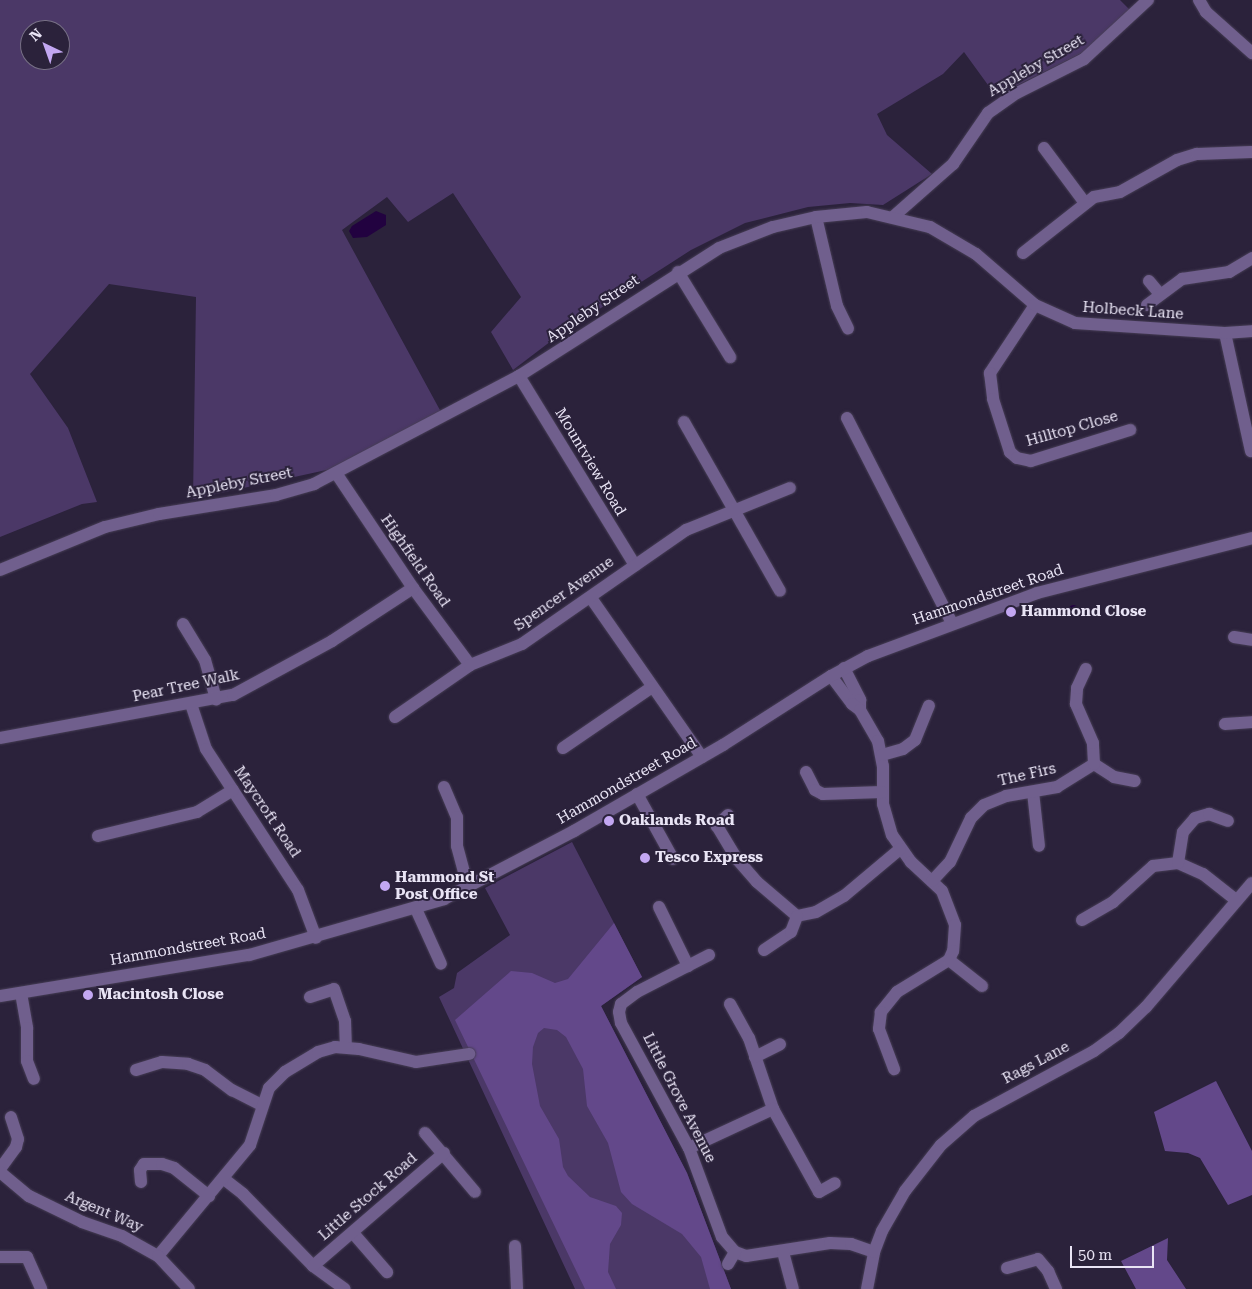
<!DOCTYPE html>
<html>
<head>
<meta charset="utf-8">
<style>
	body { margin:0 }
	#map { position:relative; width:1252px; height:1289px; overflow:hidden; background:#2b223b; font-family:"Roboto Serif",serif }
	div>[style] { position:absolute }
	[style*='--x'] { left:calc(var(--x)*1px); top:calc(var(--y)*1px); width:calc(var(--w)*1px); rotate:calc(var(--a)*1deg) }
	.green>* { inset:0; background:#4b3867 }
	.forest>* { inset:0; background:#63488a }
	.water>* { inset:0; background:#220240 }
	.round { border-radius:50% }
	.roads { filter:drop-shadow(0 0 1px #463d55) drop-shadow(0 0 1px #463d55) }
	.minor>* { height:12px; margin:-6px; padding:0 6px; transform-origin:6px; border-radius:6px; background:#705f8d }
	.tertiary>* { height:12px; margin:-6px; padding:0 6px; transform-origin:6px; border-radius:6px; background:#705f8d }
	.dots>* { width:14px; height:14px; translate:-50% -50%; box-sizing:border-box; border:2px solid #2b223b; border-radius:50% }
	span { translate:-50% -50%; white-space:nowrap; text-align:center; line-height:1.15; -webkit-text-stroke:4px #2b223b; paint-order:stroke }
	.street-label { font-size:15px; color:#e9e4f5 }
	.poi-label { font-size:15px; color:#e9e4f5; font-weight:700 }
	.left { translate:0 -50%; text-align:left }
	.north { position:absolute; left:20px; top:20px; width:50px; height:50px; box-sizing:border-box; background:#2b223b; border:1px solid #777085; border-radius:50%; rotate:318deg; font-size:14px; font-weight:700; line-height:20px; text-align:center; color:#e9e4f5 }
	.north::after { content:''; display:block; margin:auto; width:18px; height:22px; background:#c3a7f2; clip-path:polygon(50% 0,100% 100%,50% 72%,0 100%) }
	.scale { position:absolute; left:1070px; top:1246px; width:84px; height:22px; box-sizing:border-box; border:2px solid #e9e4f5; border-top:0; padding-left:6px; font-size:15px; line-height:18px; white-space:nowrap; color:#e9e4f5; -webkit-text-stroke:4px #2b223b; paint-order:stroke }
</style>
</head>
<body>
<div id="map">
	<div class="green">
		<i style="clip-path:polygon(evenodd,0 0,1120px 0,1130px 10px,1082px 53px,996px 96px,964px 52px,943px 74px,877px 114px,887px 135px,932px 174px,883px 205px,850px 203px,808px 207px,745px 223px,691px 250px,559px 335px,513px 370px,491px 332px,521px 297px,453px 193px,408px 222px,387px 197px,342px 230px,441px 412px,331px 469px,193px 499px,196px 297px,109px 284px,30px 374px,68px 428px,97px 502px,82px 504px,0 537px,0 0,30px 30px,60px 30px,60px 60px,30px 60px,30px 30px)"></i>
		<i style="clip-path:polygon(572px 842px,642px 977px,601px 1006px,687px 1173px,731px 1289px,575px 1289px,439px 997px,454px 988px,457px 973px,510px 935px,485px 888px)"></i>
	</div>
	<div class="forest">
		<i style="clip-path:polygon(614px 923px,642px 977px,601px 1006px,687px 1173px,731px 1289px,710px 1289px,701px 1257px,682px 1234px,632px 1204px,621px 1192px,608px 1143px,587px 1106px,583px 1069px,566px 1037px,557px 1030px,544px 1028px,538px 1033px,533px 1047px,532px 1064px,540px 1106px,559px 1139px,563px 1167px,568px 1176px,590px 1197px,616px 1206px,622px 1213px,621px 1225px,610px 1244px,608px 1272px,616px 1289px,585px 1289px,455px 1020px,511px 971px,532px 973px,555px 983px,568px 979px)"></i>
		<i style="clip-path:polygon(1216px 1081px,1252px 1151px,1252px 1195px,1228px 1205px,1200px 1158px,1188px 1153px,1165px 1151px,1154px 1112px)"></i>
		<i style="clip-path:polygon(1168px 1238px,1167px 1260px,1186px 1289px,1136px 1289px,1121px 1261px)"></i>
	</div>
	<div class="water">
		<i style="clip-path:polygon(376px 211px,386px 215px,386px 225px,367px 237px,353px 238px,349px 231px,352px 226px)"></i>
		<i class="round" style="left:1067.5px;top:604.5px;width:11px;height:11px"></i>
	</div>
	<div class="roads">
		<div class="minor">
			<i style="--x:1199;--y:0;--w:14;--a:60"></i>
			<i style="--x:1206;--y:12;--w:62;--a:41.7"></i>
			<i style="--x:1044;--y:148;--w:69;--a:53.3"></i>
			<i style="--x:894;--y:216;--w:79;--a:-41.4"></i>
			<i style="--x:953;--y:164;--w:62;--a:-55.5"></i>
			<i style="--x:988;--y:113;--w:35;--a:-35"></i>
			<i style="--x:1017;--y:93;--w:75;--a:-26.9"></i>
			<i style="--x:1084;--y:59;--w:87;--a:-42.7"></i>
			<i style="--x:816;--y:217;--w:91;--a:76.7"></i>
			<i style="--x:837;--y:306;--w:25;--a:64"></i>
			<i style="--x:1023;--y:253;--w:90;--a:-38.3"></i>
			<i style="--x:1094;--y:197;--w:26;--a:-11"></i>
			<i style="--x:1120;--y:192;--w:65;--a:-29.3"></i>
			<i style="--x:1177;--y:160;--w:21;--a:-17"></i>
			<i style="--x:1197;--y:154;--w:55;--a:-2.1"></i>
			<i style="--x:678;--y:272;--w:100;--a:58.5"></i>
			<i style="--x:1149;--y:281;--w:17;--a:50"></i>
			<i style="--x:1035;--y:305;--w:82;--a:123.5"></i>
			<i style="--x:990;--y:373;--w:26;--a:83"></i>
			<i style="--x:993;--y:399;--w:56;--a:72.2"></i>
			<i style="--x:1010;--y:452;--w:9;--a:41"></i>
			<i style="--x:1017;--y:458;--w:14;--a:12"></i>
			<i style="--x:1031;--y:461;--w:104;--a:-17.4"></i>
			<i style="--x:1147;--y:305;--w:44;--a:-36.6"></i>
			<i style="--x:1182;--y:279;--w:48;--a:-8.5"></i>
			<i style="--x:1229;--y:272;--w:27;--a:-31"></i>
			<i style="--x:1225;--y:333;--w:121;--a:77.6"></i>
			<i style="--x:519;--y:376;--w:222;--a:58.5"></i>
			<i style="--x:847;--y:418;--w:230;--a:62.9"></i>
			<i style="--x:684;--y:422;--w:194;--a:60.4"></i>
			<i style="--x:336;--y:473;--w:138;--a:56.2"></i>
			<i style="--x:413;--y:588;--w:96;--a:53.5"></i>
			<i style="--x:591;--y:598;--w:194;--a:55.1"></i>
			<i style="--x:183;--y:624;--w:42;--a:58.6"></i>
			<i style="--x:205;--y:660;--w:41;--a:74.2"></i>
			<i style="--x:1234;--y:637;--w:18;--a:9"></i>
			<i style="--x:844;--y:668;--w:36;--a:63"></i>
			<i style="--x:860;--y:700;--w:10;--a:90"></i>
			<i style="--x:831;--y:676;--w:35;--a:53"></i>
			<i style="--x:852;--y:704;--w:10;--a:37"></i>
			<i style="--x:860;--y:710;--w:36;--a:60"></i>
			<i style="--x:878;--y:741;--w:25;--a:79"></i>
			<i style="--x:883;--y:766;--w:38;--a:90"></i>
			<i style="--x:883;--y:804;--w:32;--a:74"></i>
			<i style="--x:892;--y:835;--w:33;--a:55"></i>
			<i style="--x:911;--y:862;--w:42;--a:43.1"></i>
			<i style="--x:942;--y:891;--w:36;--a:69"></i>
			<i style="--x:955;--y:925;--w:26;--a:94"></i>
			<i style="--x:953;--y:951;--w:10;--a:114"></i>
			<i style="--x:949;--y:960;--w:61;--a:148.4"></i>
			<i style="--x:897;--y:992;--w:26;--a:129"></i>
			<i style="--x:881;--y:1012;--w:17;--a:97"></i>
			<i style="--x:879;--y:1029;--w:43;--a:69.4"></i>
			<i style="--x:191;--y:704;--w:47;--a:71.6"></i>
			<i style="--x:206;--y:749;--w:168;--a:56.9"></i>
			<i style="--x:298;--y:890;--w:51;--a:69.4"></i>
			<i style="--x:395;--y:717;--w:91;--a:-34.7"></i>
			<i style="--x:470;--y:665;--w:56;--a:-22"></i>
			<i style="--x:522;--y:644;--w:200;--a:-34.8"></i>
			<i style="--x:686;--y:530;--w:112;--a:-22"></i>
			<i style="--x:1225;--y:724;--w:27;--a:-4"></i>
			<i style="--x:0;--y:738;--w:237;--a:-10.5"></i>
			<i style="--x:233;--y:695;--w:113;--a:-28.6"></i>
			<i style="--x:332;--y:641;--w:97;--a:-33.2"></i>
			<i style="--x:563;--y:748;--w:108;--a:-34.4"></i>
			<i style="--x:882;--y:755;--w:22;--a:-16"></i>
			<i style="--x:903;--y:749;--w:15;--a:-37"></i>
			<i style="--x:915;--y:740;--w:37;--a:-68"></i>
			<i style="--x:1094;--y:764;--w:24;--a:33"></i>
			<i style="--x:1114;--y:777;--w:21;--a:11"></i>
			<i style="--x:806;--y:772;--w:20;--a:63"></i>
			<i style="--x:815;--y:790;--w:9;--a:27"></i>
			<i style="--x:823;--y:794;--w:59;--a:-1.9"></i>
			<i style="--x:444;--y:787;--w:33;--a:67"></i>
			<i style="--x:457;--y:817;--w:29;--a:90"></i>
			<i style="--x:457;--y:846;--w:42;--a:75"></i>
			<i style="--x:1033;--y:792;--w:54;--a:83.7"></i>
			<i style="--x:637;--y:794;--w:74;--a:61"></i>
			<i style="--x:728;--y:815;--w:16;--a:135"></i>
			<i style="--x:717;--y:826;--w:39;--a:59"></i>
			<i style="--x:737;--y:859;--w:30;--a:49"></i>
			<i style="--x:757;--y:882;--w:52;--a:40.4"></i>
			<i style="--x:797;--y:916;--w:19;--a:-12"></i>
			<i style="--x:816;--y:912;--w:32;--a:-30"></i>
			<i style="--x:844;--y:896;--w:73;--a:-40"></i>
			<i style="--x:98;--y:836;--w:102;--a:-13.6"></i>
			<i style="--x:197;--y:812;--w:42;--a:-31.4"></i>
			<i style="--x:1178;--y:863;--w:27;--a:24"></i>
			<i style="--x:1203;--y:874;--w:42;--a:38.2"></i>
			<i style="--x:932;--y:881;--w:26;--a:-47"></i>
			<i style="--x:950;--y:862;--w:49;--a:-64.5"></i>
			<i style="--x:971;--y:818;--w:18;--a:-45"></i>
			<i style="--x:984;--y:805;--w:24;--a:-22"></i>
			<i style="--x:1006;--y:796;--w:52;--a:-10"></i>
			<i style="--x:1057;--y:787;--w:44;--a:-31.9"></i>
			<i style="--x:1094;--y:764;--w:21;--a:-93"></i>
			<i style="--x:1093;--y:743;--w:43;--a:-113.6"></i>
			<i style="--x:1076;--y:704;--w:16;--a:-86"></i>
			<i style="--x:1077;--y:688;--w:21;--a:-65"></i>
			<i style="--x:659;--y:907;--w:66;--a:63.8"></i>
			<i style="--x:416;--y:909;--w:60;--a:65.6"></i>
			<i style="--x:1082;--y:920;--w:36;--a:-30"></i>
			<i style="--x:1113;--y:902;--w:54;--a:-42"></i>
			<i style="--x:1153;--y:866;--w:25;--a:-7"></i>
			<i style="--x:1178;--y:863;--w:31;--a:-81"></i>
			<i style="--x:1183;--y:832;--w:18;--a:-49"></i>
			<i style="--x:1195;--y:818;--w:15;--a:-16"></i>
			<i style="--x:1209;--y:814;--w:20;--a:20"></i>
			<i style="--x:764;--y:950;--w:32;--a:-34"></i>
			<i style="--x:791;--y:932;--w:17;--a:-69"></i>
			<i style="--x:709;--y:955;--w:81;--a:152.8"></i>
			<i style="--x:637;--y:992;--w:20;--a:143"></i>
			<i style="--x:621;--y:1004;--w:8;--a:104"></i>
			<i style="--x:619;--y:1012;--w:11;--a:80"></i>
			<i style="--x:621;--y:1023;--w:142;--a:61.5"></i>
			<i style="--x:689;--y:1148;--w:95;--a:69.7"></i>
			<i style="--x:722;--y:1237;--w:20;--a:49"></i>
			<i style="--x:735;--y:1252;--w:12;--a:20"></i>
			<i style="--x:746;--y:1256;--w:85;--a:-8.8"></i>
			<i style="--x:830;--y:1243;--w:21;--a:3"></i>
			<i style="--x:851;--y:1244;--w:24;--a:19"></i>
			<i style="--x:949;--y:960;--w:42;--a:38.2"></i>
			<i style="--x:21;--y:993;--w:36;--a:80"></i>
			<i style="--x:27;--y:1028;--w:33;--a:90"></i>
			<i style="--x:27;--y:1061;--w:19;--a:69"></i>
			<i style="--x:310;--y:997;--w:25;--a:-18"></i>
			<i style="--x:334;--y:989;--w:34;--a:71"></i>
			<i style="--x:345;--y:1021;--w:26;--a:88"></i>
			<i style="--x:730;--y:1004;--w:39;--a:61"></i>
			<i style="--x:749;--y:1038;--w:75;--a:71.3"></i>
			<i style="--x:773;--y:1109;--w:95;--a:61"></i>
			<i style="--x:819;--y:1192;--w:18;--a:-29"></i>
			<i style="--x:755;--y:1057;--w:28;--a:-27"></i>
			<i style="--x:136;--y:1070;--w:27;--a:-17"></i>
			<i style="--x:162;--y:1062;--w:26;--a:4"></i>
			<i style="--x:188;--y:1064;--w:18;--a:19"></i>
			<i style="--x:205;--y:1070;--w:34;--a:37"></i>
			<i style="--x:232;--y:1090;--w:34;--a:27"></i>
			<i style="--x:425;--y:1133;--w:77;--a:49.7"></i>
			<i style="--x:689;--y:1148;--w:93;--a:-24.9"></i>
			<i style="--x:0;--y:1169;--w:27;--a:-54"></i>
			<i style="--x:16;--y:1147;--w:8;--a:-76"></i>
			<i style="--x:18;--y:1139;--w:23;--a:-108"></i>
			<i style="--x:224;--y:1179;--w:24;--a:38"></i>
			<i style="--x:243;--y:1194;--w:100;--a:45.8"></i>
			<i style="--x:313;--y:1266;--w:39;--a:36"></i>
			<i style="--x:141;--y:1182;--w:12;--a:-95"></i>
			<i style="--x:140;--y:1170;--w:7;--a:-56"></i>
			<i style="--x:144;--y:1164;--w:18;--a:0"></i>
			<i style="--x:162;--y:1164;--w:13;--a:18"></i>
			<i style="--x:174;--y:1168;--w:45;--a:38.7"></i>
			<i style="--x:353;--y:1233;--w:52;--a:48.9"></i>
			<i style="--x:515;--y:1246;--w:43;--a:87.3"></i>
			<i style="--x:783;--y:1252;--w:38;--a:75"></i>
			<i style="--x:158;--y:1256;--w:144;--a:-50.3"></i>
			<i style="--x:250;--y:1145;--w:60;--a:-71.6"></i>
			<i style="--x:269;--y:1088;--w:23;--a:-45"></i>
			<i style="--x:285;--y:1072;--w:39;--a:-31"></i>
			<i style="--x:318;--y:1052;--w:18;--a:-16"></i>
			<i style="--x:335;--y:1047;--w:24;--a:5"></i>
			<i style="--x:359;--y:1049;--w:58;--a:12.8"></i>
			<i style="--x:416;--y:1062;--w:54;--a:-8.6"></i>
			<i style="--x:0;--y:1257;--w:27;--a:0"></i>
			<i style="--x:27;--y:1257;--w:35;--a:66"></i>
			<i style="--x:728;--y:1264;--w:14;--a:-60"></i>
			<i style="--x:313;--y:1266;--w:173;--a:-40.8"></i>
			<i style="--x:1007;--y:1268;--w:32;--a:-16"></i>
			<i style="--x:1038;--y:1259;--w:16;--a:50"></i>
			<i style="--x:1048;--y:1271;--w:20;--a:66"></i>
		</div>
		<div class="tertiary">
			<i style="--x:0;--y:570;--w:113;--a:-22.3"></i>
			<i style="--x:105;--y:527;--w:56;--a:-13.5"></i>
			<i style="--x:159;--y:514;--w:119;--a:-9.2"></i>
			<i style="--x:276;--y:495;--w:40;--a:-16"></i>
			<i style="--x:314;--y:484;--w:232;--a:-27.8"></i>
			<i style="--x:519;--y:376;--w:237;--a:-32.6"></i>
			<i style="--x:719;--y:248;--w:58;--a:-21.3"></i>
			<i style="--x:773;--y:227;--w:44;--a:-13.1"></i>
			<i style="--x:816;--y:217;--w:51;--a:-5.6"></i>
			<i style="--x:867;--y:212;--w:65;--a:13.4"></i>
			<i style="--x:930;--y:227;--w:53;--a:30.4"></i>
			<i style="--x:976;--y:254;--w:78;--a:40.8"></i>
			<i style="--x:1035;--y:305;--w:44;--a:24.2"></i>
			<i style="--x:1075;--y:323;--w:150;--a:3.8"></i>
			<i style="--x:1225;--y:333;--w:27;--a:-4"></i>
			<i style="--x:0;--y:996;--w:252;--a:-9.4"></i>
			<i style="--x:249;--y:955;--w:203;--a:-16"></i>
			<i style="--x:444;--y:899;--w:147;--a:-27.6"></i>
			<i style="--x:574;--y:831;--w:172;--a:-30"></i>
			<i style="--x:723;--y:745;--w:128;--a:-32.6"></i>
			<i style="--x:831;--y:676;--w:42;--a:-28.4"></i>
			<i style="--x:868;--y:656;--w:180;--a:-20.4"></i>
			<i style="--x:1037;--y:593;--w:222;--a:-14.3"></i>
			<i style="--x:0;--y:1172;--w:38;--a:40"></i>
			<i style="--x:29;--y:1196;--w:59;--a:26.1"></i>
			<i style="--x:82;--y:1222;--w:42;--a:19.3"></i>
			<i style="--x:122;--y:1236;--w:41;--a:29.1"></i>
			<i style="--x:158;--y:1256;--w:45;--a:46.8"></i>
			<i style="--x:867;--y:1289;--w:38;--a:-79"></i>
			<i style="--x:874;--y:1252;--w:22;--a:-69"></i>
			<i style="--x:882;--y:1231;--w:46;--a:-60.1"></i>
			<i style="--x:905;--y:1191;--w:58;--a:-52"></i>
			<i style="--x:941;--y:1145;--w:44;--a:-41.3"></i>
			<i style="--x:974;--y:1116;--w:136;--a:-28.4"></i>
			<i style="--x:1094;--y:1051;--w:31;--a:-36"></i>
			<i style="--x:1119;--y:1033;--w:37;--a:-44"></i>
			<i style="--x:1146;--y:1007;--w:163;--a:-49.5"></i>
		</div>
	</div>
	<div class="dots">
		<i style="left:1011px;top:612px;background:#c3a7f2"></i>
		<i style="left:609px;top:821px;background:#c3a7f2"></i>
		<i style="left:645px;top:858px;background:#c3a7f2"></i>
		<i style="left:385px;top:886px;background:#c3a7f2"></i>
		<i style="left:88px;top:995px;background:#c3a7f2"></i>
	</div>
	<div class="street-label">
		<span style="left:1036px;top:66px;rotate:-30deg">Appleby Street</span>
		<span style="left:593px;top:309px;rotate:-34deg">Appleby Street</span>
		<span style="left:1133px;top:311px;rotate:4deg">Holbeck Lane</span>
		<span style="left:1072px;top:429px;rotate:-16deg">Hilltop Close</span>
		<span style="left:590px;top:462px;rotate:59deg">Mountview Road</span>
		<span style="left:239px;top:483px;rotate:-11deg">Appleby Street</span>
		<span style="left:415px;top:561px;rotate:55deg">Highfield Road</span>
		<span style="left:564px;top:594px;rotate:-35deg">Spencer Avenue</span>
		<span style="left:988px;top:595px;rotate:-19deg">Hammondstreet Road</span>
		<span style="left:186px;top:686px;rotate:-12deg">Pear Tree Walk</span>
		<span style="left:1027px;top:775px;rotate:-13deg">The Firs</span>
		<span style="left:627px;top:781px;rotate:-30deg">Hammondstreet Road</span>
		<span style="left:267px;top:812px;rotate:56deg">Maycroft Road</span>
		<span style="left:188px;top:947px;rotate:-10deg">Hammondstreet Road</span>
		<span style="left:1036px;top:1063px;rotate:-28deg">Rags Lane</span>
		<span style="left:679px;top:1098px;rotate:63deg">Little Grove Avenue</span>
		<span style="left:368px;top:1197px;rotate:-41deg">Little Stock Road</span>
		<span style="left:104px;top:1212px;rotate:23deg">Argent Way</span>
	</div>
	<div class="poi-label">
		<span class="left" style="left:1021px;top:612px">Hammond Close</span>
		<span class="left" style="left:619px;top:821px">Oaklands Road</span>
		<span class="left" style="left:655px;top:858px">Tesco Express</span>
		<span class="left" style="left:395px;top:886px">Hammond St<br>Post Office</span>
		<span class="left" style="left:98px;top:995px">Macintosh Close</span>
	</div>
	<div class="north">N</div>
	<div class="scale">50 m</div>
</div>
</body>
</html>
